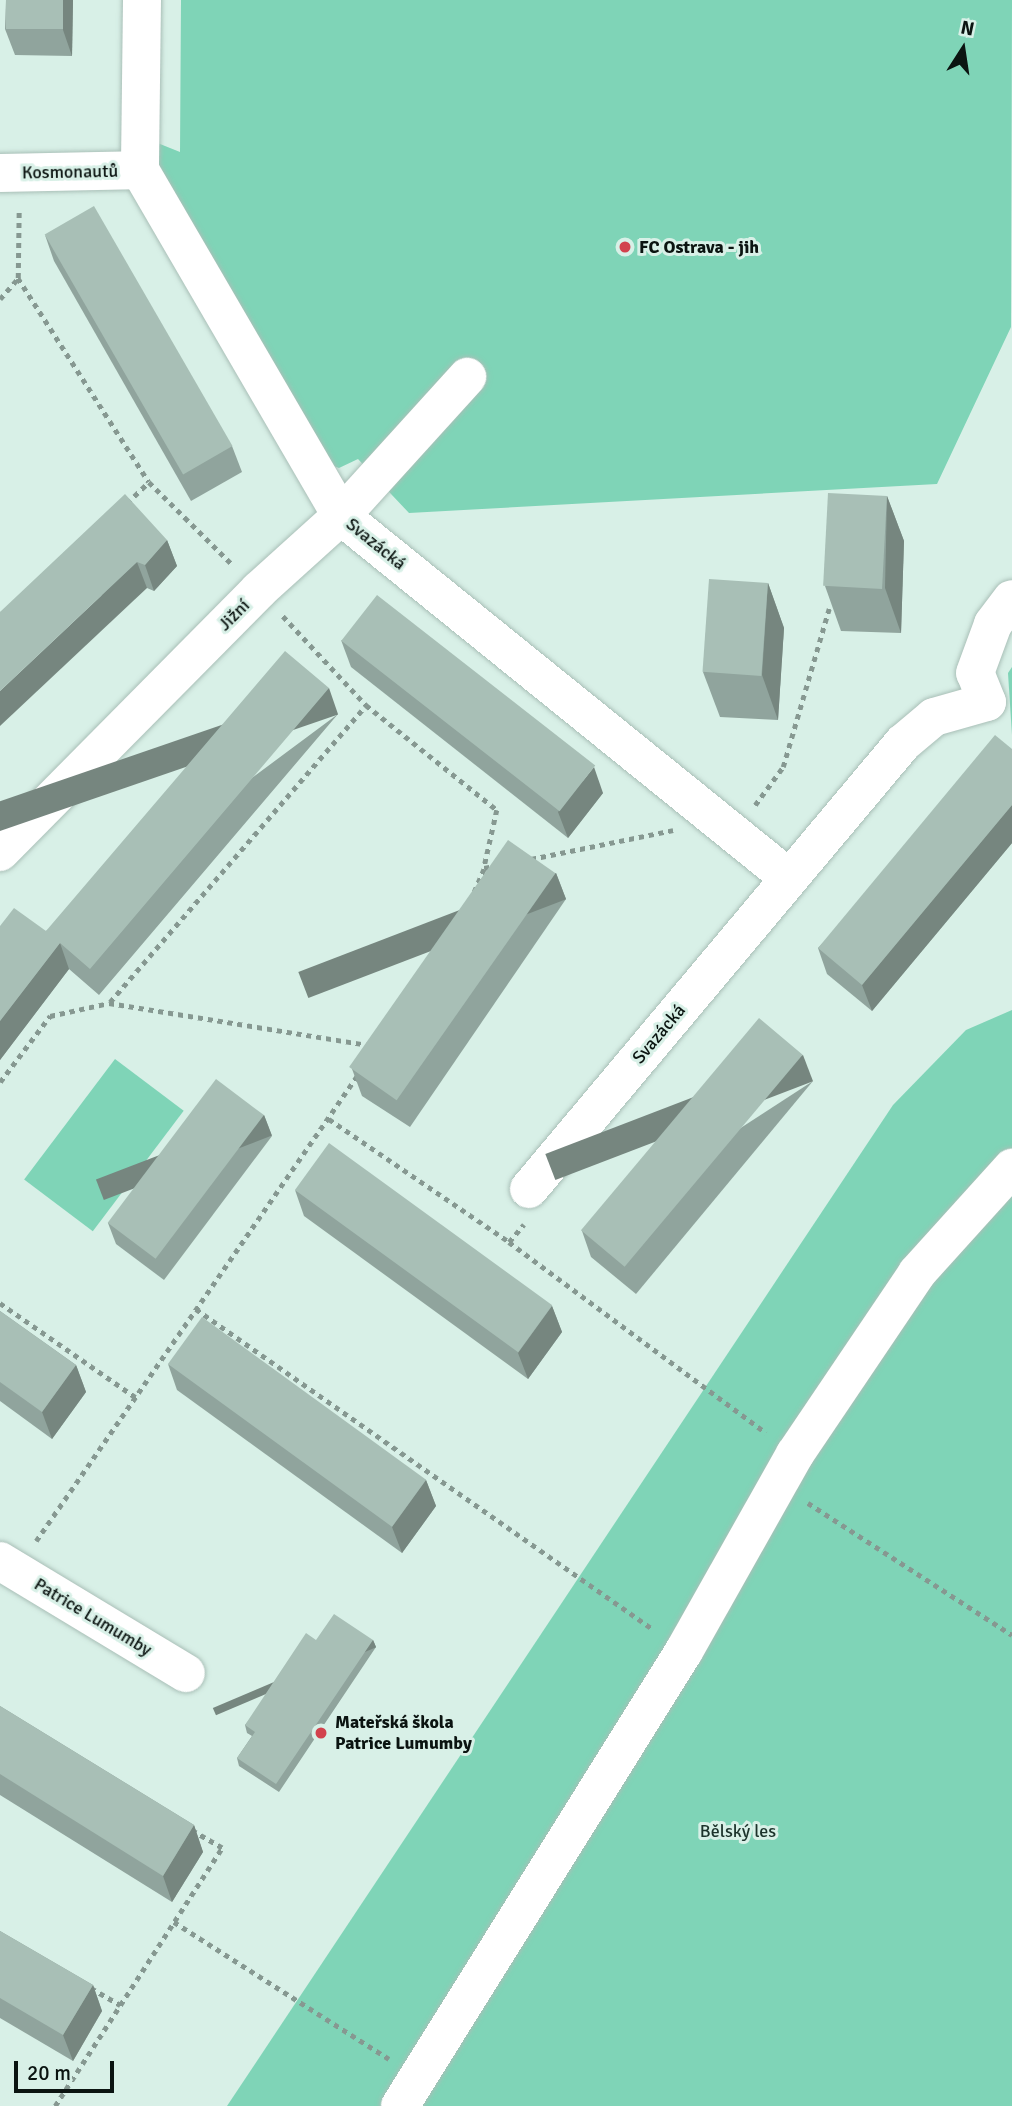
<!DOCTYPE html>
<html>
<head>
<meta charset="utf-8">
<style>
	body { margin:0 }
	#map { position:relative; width:1012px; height:2106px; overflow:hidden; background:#d8f0e7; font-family:Signika,sans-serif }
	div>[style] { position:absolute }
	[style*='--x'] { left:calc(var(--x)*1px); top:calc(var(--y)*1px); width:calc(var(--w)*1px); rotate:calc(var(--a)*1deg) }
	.green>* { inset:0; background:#7fd4b7; transform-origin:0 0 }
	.path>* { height:4.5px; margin-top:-2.25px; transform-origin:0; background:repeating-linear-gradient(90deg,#869891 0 5px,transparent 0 10px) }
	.roads { filter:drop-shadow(0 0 2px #a9bfb7) drop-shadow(0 0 2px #a9bfb7) }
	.minor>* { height:38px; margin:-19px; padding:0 19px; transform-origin:19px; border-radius:19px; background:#fff }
	.wall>* { inset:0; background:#90a49d }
	.shaded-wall>* { inset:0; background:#76867f; transform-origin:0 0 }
	.building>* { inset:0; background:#a8bfb6; transform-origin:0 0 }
	.dots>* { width:19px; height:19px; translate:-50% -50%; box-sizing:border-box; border:4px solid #d8f0e7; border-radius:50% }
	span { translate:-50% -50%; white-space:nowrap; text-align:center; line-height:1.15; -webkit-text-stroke:6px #d8f0e7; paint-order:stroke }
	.street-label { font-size:18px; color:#0b1411 }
	.poi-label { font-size:18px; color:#0b1411; font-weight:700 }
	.left { translate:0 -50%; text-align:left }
	.park-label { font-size:18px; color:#1c332b }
	.north { position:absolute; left:928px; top:14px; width:70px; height:70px; -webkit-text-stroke:5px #d8f0e7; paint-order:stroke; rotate:12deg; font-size:19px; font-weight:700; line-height:28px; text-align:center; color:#0b1411 }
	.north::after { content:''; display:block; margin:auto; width:24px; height:32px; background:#0b1411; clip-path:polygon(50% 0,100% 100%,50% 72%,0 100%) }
	.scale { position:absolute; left:14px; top:2061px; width:100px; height:32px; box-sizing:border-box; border:4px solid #0b1411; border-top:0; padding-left:9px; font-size:21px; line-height:24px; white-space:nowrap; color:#0b1411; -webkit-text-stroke:5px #d8f0e7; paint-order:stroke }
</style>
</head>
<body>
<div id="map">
	<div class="green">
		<i style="clip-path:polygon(181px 0,1012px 0,1011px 327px,937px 484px,409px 513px,358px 459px,339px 468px,328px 464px,162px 180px,155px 142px,180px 152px)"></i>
		<i style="clip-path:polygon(1012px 667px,1012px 735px,1008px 673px)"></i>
		<i style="clip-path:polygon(1012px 1010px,1012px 2106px,227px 2106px,893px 1105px,966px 1030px)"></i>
		<i style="left:115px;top:1059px;width:86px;height:151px;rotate:37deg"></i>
	</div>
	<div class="path">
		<i style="--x:18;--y:278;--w:242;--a:57.3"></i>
		<i style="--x:149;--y:482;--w:118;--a:44.7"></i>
		<i style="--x:0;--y:299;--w:28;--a:-49"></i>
		<i style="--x:18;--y:278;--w:69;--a:-89.2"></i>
		<i style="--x:127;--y:503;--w:30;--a:-44"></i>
		<i style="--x:283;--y:616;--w:122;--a:47"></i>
		<i style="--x:366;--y:705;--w:168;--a:38.7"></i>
		<i style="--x:497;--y:810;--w:59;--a:102.6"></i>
		<i style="--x:755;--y:805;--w:47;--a:-53.6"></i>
		<i style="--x:783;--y:767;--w:165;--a:-73.8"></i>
		<i style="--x:531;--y:859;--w:145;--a:-11.5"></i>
		<i style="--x:474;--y:892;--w:26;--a:-67"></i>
		<i style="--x:484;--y:868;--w:11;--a:-10"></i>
		<i style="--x:110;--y:1002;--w:392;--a:-49.2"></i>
		<i style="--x:0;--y:1082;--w:83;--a:-52.9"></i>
		<i style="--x:50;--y:1016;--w:60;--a:-12.4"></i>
		<i style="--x:109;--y:1003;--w:268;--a:9.2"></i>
		<i style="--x:329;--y:1119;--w:218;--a:34.3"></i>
		<i style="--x:509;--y:1242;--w:320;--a:36.6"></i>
		<i style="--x:509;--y:1242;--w:23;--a:-50"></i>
		<i style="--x:0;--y:1303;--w:165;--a:34.8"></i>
		<i style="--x:196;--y:1309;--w:559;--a:35.03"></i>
		<i style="--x:808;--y:1503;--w:243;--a:32.9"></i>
		<i style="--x:36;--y:1541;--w:565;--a:-55.38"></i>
		<i style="--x:174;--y:1922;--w:255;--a:32.5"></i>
		<i style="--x:91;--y:1988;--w:34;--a:30"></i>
		<i style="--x:55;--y:2106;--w:307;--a:-57.1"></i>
		<i style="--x:222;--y:1848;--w:34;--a:-150"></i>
	</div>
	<div class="roads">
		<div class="minor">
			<i style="--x:142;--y:0;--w:170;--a:90.7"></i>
			<i style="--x:140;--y:170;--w:400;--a:59.8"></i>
			<i style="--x:341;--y:516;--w:576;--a:38.94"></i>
			<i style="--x:0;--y:173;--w:140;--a:-1.2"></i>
			<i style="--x:0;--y:852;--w:368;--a:-45.3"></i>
			<i style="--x:259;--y:590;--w:110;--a:-42.1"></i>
			<i style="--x:341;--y:516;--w:188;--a:-47.8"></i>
			<i style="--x:529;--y:1189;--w:582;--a:-50.02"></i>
			<i style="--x:903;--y:743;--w:40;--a:-40"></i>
			<i style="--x:934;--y:717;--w:55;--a:-15.8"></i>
			<i style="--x:987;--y:702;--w:31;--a:-112"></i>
			<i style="--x:975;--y:673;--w:52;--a:-69.8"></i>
			<i style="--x:993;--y:624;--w:31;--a:-53"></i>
			<i style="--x:0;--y:1561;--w:217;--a:31.1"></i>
			<i style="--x:400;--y:2106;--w:536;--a:-58.03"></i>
			<i style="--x:684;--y:1651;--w:226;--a:-60.6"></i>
			<i style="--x:795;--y:1454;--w:218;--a:-56"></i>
			<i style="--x:917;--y:1273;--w:142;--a:-47.9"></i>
		</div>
	</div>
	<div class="wall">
		<i style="clip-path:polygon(6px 0,73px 0,72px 56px,15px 55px,5px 29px)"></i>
		<i style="clip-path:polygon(45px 235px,232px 446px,242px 472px,191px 501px,54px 261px)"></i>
		<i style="clip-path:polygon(887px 496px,904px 541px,901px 633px,841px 631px,825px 586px)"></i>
		<i style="clip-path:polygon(167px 540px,177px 566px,154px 591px,147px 588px,0 612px)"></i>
		<i style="clip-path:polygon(768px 583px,784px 628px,778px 720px,720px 717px,703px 672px)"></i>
		<i style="clip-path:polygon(341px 640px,603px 793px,568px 838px,351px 667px)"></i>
		<i style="clip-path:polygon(338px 714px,99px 995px,69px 969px,0 1060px,0 926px,46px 931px)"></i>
		<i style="clip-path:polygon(1012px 749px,1012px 843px,872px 1011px,827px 974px,818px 948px)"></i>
		<i style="clip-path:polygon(556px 873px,566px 899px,410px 1127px,362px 1096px,352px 1069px)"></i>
		<i style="clip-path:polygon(813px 1081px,636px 1294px,591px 1257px,582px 1231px)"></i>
		<i style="clip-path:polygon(264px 1115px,272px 1136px,164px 1280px,116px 1244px,108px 1223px)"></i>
		<i style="clip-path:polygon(295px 1190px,552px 1306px,562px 1332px,528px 1379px,304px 1216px)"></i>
		<i style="clip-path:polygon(0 1311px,76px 1365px,86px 1392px,52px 1439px,0 1401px)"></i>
		<i style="clip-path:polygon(168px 1364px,426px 1480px,436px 1506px,402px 1553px,177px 1390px)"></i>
		<i style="clip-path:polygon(316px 1640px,373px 1640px,376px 1647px,279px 1792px,239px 1766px,237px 1758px,252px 1736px,247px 1733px,245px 1725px)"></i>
		<i style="clip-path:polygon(0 1706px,194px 1825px,203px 1852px,172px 1902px,0 1795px)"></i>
		<i style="clip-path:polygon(0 1931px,93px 1985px,102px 2011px,73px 2061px,0 2018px)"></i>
	</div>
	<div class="shaded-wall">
		<i style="clip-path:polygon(63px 0,73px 0,72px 56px,63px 30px)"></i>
		<i style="clip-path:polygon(887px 496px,904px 541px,901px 633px,885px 588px)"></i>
		<i style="clip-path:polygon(167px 540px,177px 566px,154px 591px,145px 565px)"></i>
		<i style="clip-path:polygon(137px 562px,147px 588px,0 726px,0 691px)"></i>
		<i style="clip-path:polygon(768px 583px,784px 628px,778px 720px,762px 675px)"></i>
		<i style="left:329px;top:688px;width:28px;height:369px;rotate:71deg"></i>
		<i style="clip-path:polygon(594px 767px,603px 793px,568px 838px,558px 812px)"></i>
		<i style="clip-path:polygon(1012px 805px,1012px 843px,872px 1011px,862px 985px)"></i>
		<i style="left:556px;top:873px;width:28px;height:276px;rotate:69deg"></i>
		<i style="clip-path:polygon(60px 943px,69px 969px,0 1060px,0 1021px)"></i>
		<i style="left:803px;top:1055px;width:28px;height:276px;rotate:69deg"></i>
		<i style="left:264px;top:1115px;width:22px;height:180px;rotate:69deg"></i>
		<i style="clip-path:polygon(552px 1306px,562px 1332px,528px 1379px,518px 1353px)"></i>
		<i style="clip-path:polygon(76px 1365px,86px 1392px,52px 1439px,42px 1412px)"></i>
		<i style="clip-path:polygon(426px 1480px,436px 1506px,402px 1553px,392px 1527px)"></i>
		<i style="left:373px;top:1640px;width:8px;height:174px;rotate:67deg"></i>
		<i style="clip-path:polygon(194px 1825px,203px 1852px,172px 1902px,163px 1876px)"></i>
		<i style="clip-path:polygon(93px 1985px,102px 2011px,73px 2061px,63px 2035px)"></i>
	</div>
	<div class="building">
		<i style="left:6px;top:0;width:57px;height:29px"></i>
		<i style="left:94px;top:206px;width:277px;height:57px;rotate:60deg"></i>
		<i style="left:828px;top:493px;width:59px;height:93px;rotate:3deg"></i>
		<i style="clip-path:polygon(125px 494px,167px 540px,145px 565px,137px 562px,0 691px,0 612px)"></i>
		<i style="left:709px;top:579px;width:59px;height:93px;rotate:4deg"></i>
		<i style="left:377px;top:595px;width:277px;height:58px;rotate:38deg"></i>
		<i style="clip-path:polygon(285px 651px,329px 688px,90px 969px,60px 943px,0 1021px,0 926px,14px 908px,46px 931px)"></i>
		<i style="clip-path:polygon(995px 735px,1012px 749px,1012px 805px,862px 985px,818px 948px)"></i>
		<i style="left:508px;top:840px;width:58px;height:277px;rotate:35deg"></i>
		<i style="left:759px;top:1018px;width:57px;height:277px;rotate:40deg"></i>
		<i style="left:216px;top:1079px;width:60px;height:180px;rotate:37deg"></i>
		<i style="left:329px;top:1143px;width:276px;height:58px;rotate:36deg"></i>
		<i style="clip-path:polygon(0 1311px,76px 1365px,42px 1412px,0 1382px)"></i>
		<i style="left:202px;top:1317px;width:277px;height:58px;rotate:36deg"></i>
		<i style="clip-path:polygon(334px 1614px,373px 1640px,276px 1784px,237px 1758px,255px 1732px,245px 1725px,306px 1633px,316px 1640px)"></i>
		<i style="clip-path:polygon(0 1706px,194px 1825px,163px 1876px,0 1774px)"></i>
		<i style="clip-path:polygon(0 1931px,93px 1985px,63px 2035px,0 1998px)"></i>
	</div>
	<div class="dots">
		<i style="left:625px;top:247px;background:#d2424d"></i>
		<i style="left:321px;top:1733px;background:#d2424d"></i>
	</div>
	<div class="street-label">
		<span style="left:70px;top:172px;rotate:-1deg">Kosmonautů</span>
		<span style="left:376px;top:544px;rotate:39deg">Svazácká</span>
		<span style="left:234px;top:615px;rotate:-45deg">Jižní</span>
		<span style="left:659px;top:1034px;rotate:-50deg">Svazácká</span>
		<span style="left:93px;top:1617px;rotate:31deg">Patrice Lumumby</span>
	</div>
	<div class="poi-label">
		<span class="left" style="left:639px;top:247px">FC Ostrava - jih</span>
		<span class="left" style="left:335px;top:1733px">Mateřská škola<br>Patrice Lumumby</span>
	</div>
	<div class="park-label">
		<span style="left:738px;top:1831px">Bělský les</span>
	</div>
	<div class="north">N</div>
	<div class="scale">20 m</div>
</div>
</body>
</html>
